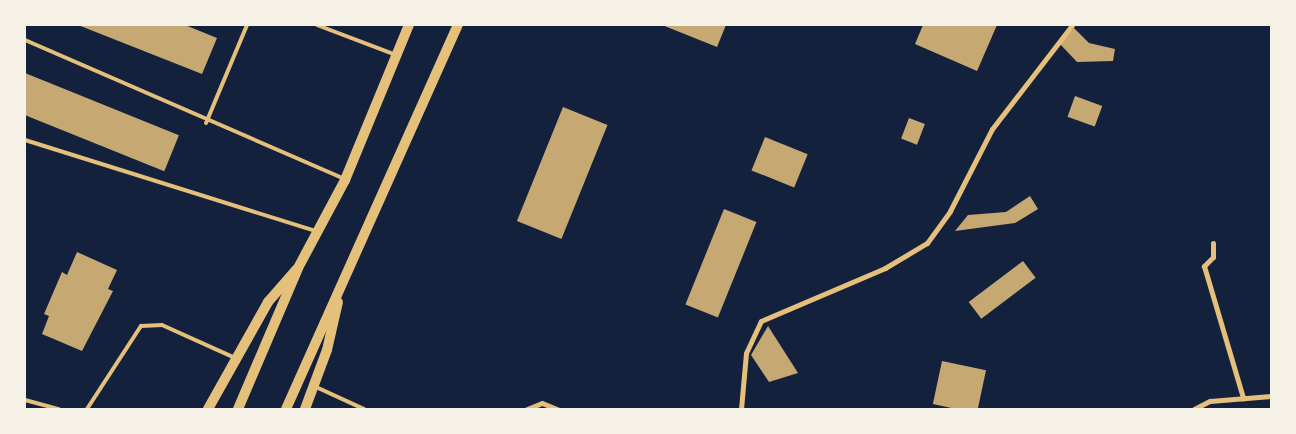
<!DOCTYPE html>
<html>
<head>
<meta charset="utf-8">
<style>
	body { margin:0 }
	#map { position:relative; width:1296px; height:434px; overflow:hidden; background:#14213d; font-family:Lato,sans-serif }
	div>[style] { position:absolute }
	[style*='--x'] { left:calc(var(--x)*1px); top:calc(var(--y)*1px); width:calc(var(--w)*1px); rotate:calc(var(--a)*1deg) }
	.building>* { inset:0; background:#c6a872; transform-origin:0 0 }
	.service>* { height:4px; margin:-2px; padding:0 2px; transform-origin:2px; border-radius:2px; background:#e5c07b }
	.minor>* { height:5px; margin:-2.5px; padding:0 2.5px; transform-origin:2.5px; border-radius:2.5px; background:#e5c07b }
	.secondary>* { height:10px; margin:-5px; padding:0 5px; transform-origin:5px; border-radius:5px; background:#e5c07b }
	span { translate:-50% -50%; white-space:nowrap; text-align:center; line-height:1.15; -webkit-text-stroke:4px #f6f1e7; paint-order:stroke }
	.frame { position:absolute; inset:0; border:26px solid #f6f1e7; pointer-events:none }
</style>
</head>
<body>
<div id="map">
	<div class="building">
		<i style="clip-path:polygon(78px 25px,185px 25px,217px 38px,202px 74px)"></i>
		<i style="clip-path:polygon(662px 25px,726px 25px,717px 47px)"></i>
		<i style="clip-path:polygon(923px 25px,997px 25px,977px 71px,915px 44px)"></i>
		<i style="clip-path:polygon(1074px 28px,1089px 43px,1115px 49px,1113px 61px,1077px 62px,1059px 43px)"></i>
		<i style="left:25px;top:73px;width:166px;height:39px;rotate:22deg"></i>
		<i style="left:1075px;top:96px;width:29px;height:22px;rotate:20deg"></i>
		<i style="left:563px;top:107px;width:48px;height:123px;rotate:22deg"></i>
		<i style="left:909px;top:118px;width:17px;height:22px;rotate:21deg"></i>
		<i style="left:765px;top:137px;width:46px;height:36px;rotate:22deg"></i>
		<i style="clip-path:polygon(1030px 196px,1038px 209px,1015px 223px,955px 231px,968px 215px,1006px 212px)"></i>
		<i style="left:724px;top:209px;width:35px;height:103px;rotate:22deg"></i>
		<i style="clip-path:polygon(77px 252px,117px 270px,108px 289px,113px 291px,82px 351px,42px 334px,49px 316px,44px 314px,62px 272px,67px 275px)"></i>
		<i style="left:1023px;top:261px;width:21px;height:68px;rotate:53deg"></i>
		<i style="clip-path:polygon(768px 326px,798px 373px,769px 382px,751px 355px)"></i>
		<i style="left:942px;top:361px;width:45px;height:44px;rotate:12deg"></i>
	</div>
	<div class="service">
		<i style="--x:317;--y:25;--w:85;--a:20.8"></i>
		<i style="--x:25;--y:40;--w:348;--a:23.5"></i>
		<i style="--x:206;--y:123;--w:106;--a:-67.3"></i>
		<i style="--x:25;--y:140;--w:305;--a:17.4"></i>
		<i style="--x:316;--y:387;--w:53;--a:24.6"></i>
		<i style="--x:25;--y:400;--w:35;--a:15"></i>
		<i style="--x:87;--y:409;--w:99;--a:-57"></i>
		<i style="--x:141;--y:326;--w:21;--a:-3"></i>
		<i style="--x:162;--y:325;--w:80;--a:24.3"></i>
	</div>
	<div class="minor">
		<i style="--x:1213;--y:243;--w:14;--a:90"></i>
		<i style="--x:1213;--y:257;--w:13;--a:135"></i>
		<i style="--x:1204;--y:266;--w:138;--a:73.5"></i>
		<i style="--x:527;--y:409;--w:16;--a:-22"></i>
		<i style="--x:542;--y:403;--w:16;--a:22"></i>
		<i style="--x:741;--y:409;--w:56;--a:-84.9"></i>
		<i style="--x:746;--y:353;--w:35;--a:-65"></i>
		<i style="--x:761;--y:321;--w:135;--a:-23.1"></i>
		<i style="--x:885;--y:268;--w:49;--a:-30.8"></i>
		<i style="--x:927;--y:243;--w:39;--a:-54"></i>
		<i style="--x:950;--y:211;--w:92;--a:-62.9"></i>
		<i style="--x:992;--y:129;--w:131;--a:-52.4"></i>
		<i style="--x:1194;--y:409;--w:18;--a:-27"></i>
		<i style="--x:1210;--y:401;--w:61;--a:-4.7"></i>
	</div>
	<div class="secondary">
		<i style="--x:208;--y:409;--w:123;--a:-60.7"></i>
		<i style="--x:268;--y:302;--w:43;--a:-48.8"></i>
		<i style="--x:238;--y:409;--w:153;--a:-66.9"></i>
		<i style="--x:298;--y:268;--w:100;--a:-61.9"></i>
		<i style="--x:345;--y:180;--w:168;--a:-67.6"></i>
		<i style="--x:286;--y:409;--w:421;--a:-65.9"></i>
		<i style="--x:305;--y:409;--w:63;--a:-69.6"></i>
		<i style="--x:327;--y:350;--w:49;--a:-77.1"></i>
	</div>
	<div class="frame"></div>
</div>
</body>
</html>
